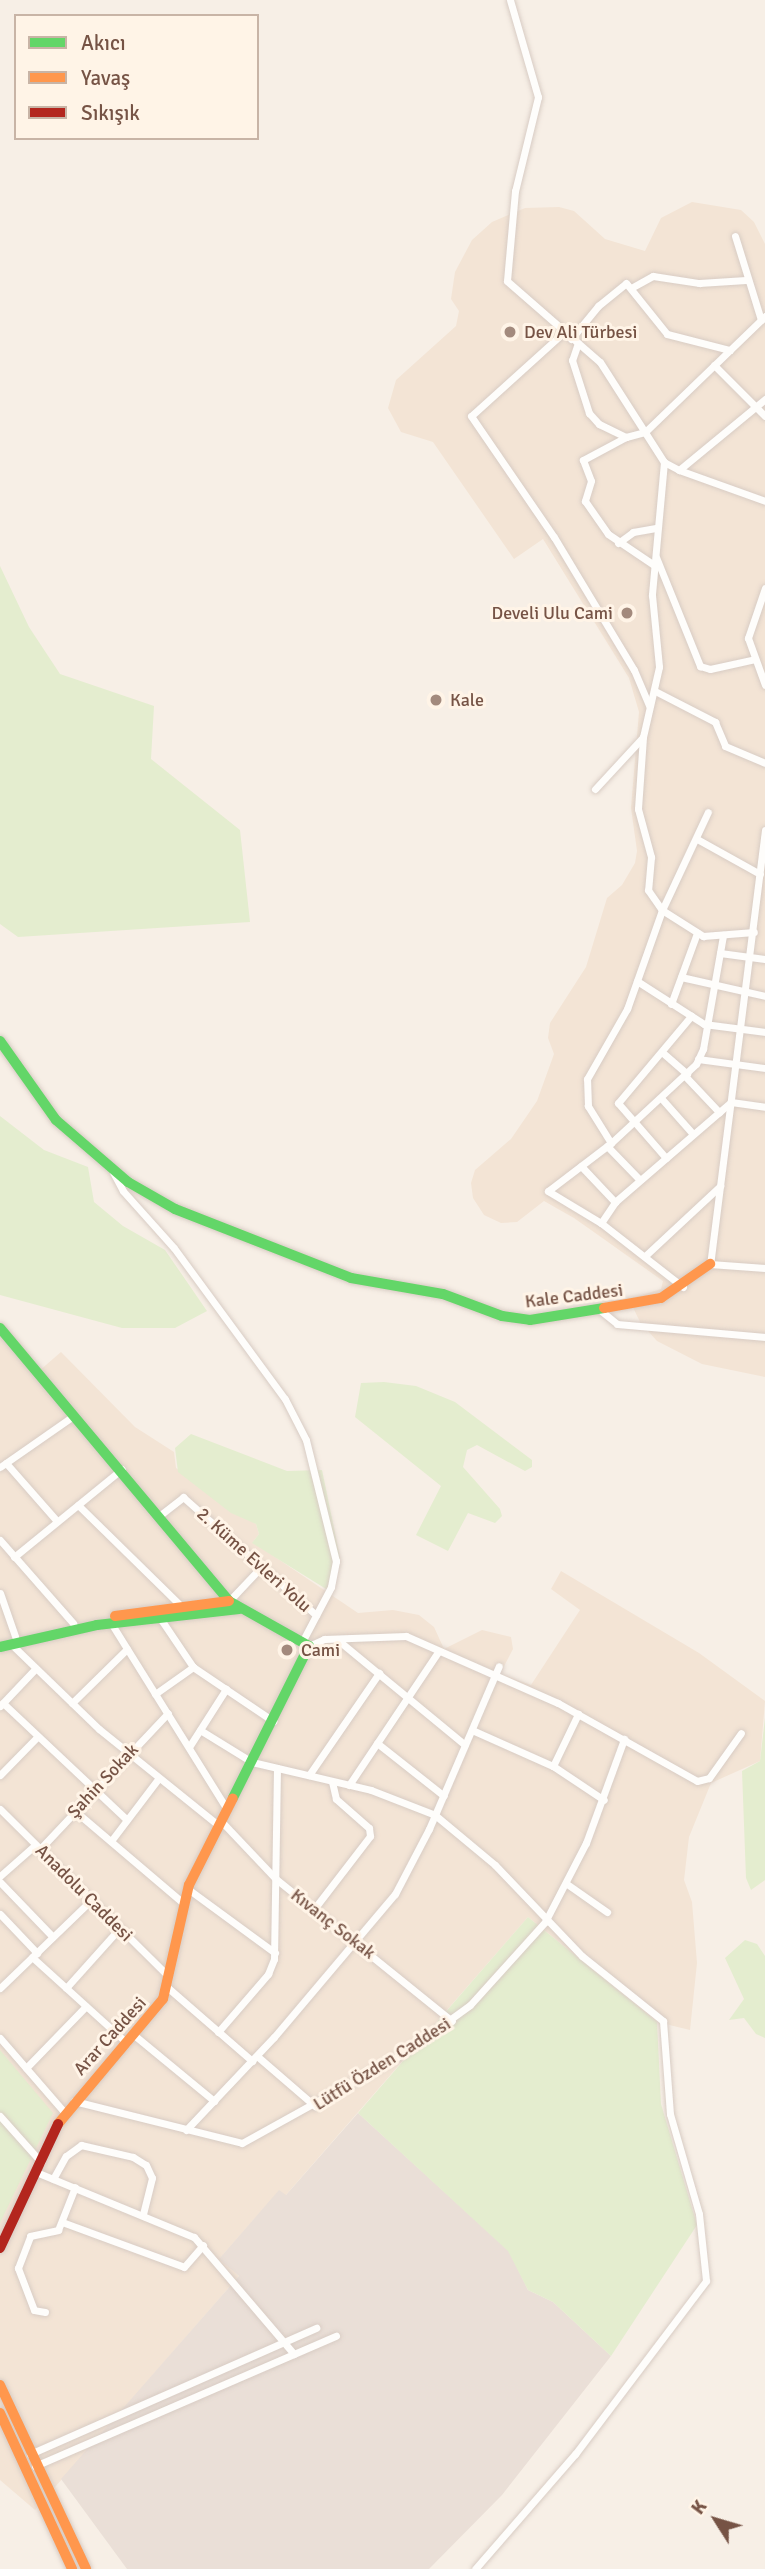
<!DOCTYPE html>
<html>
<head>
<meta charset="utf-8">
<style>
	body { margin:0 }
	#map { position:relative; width:765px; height:2569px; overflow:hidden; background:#f7efe6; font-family:Signika,sans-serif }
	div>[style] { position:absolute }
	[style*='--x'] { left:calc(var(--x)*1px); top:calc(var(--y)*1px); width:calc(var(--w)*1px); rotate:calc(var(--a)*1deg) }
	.residential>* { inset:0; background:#f3e4d5 }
	.industrial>* { inset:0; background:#eadfd7 }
	.green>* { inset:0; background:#e4edcf }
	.roads { filter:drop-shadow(0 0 2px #d8ccc4) drop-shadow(0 0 2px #d8ccc4) }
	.street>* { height:7px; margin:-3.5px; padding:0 3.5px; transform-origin:3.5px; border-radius:3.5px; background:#fefdfb }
	.fast>* { height:10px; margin:-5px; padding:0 5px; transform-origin:5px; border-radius:5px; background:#63d668 }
	.slow>* { height:10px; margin:-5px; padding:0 5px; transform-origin:5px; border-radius:5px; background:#ff974d }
	.jam>* { height:10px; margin:-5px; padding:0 5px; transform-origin:5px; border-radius:5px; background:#b3261e }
	.dots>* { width:19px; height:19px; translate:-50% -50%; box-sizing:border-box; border:4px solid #fff4e7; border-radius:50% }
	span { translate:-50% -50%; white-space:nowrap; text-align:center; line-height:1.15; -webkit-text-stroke:6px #fff4e7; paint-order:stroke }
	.poi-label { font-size:18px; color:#765345 }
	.left { translate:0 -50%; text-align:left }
	.right { translate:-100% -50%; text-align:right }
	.street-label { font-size:18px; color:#765345 }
	.legend { position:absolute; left:14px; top:14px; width:245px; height:126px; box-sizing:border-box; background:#fff4e7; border:2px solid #c8b4a6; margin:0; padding:9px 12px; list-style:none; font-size:21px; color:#765345 }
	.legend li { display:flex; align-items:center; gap:14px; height:35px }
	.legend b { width:35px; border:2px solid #c8b4a6 }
	.north { position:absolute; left:681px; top:2485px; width:70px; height:70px; -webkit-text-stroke:5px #fff4e7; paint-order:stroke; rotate:307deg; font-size:19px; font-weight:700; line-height:28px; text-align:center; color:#765345 }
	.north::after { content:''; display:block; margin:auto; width:24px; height:32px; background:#765345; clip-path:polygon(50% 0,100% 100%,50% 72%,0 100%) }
</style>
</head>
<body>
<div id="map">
	<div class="residential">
		<i style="clip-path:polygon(692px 202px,741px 210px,754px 222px,765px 244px,765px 1377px,702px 1364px,657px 1341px,640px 1322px,629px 1299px,661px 1289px,663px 1281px,574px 1218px,544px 1201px,517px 1222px,501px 1223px,484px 1215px,473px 1198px,471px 1183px,475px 1170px,511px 1139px,537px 1101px,554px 1054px,548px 1038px,550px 1023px,586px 967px,607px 898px,622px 885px,635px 863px,637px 851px,631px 808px,639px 712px,629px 678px,543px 539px,514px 559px,433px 442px,401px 432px,388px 408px,396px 380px,456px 326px,459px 311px,451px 299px,455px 272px,472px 240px,492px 222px,525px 208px,559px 207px,574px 211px,605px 239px,645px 251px,661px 218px)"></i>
		<i style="clip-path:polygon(0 1322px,39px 1371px,61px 1352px,135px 1427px,174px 1452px,176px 1468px,256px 1524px,259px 1534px,253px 1542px,358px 1613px,393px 1610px,419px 1615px,434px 1627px,444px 1649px,482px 1630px,511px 1637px,513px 1649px,500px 1674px,531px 1685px,580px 1610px,551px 1589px,561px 1571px,699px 1653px,765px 1701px,760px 1761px,711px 1783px,689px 1837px,684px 1880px,692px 1902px,697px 1963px,690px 2030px,657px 2022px,528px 1917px,285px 2196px,279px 2191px,220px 2258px,239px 2276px,35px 2510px,0 2480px)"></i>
	</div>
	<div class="industrial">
		<i style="clip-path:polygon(358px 2113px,509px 2251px,528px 2290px,553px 2302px,611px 2356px,502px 2495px,429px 2569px,127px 2569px,61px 2479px,239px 2276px,219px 2259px,279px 2190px,286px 2195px)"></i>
	</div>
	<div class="green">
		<i style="clip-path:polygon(0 566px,29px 627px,60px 674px,154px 706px,151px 759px,240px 830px,250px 922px,18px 937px,0 924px)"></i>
		<i style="clip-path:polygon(0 1116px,44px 1150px,88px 1167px,94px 1202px,123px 1226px,165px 1250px,207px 1311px,175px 1328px,122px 1328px,0 1295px)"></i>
		<i style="clip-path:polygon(384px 1382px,416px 1386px,455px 1402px,532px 1460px,532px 1467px,525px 1471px,477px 1445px,467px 1450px,463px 1467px,500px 1509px,502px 1516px,495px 1523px,468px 1513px,448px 1551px,416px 1535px,441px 1486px,355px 1417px,361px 1383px)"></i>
		<i style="clip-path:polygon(191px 1434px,287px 1471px,322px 1470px,340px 1557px,331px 1592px,252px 1543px,259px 1534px,256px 1524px,231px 1513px,178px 1472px,175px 1448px)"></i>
		<i style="clip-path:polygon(765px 1718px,765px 1880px,751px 1890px,746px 1878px,742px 1771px,760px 1761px)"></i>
		<i style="clip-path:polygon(528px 1917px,657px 2022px,661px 2104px,697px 2225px,611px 2356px,553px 2302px,528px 2290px,508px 2251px,358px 2113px)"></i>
		<i style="clip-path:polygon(745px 1940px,757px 1944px,765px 1956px,765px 2038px,756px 2034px,744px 2018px,729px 2020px,744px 1999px,725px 1958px)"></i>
		<i style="clip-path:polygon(0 2050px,53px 2113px,0 2223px)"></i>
	</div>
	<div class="roads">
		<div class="street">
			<i style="--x:510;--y:0;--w:101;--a:73.9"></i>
			<i style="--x:538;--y:97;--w:97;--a:103.7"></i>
			<i style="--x:515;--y:191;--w:90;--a:95.1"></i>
			<i style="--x:507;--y:281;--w:123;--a:41.1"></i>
			<i style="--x:600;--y:362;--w:119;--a:57.4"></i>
			<i style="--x:664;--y:462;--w:17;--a:28"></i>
			<i style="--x:679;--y:470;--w:112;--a:-39.5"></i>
			<i style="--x:735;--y:236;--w:88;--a:72.8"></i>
			<i style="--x:631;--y:288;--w:25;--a:-29"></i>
			<i style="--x:653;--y:276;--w:47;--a:8.7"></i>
			<i style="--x:699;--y:283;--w:47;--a:-3.7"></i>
			<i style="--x:564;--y:332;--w:125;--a:137.9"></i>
			<i style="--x:471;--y:416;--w:147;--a:55.6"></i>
			<i style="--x:554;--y:537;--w:155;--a:59"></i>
			<i style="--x:634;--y:670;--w:39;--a:67"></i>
			<i style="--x:571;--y:339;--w:43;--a:-50.7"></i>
			<i style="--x:598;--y:306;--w:36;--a:-39"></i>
			<i style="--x:626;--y:283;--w:65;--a:51.2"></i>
			<i style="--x:667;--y:334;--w:65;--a:14.3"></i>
			<i style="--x:578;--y:343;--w:18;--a:109"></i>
			<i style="--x:572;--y:360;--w:56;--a:72.2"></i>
			<i style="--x:589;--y:413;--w:15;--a:48"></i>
			<i style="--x:599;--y:424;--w:30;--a:26"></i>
			<i style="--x:626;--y:437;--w:20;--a:-15"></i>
			<i style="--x:645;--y:432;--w:167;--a:-44"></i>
			<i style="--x:714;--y:365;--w:72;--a:45"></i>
			<i style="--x:626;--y:437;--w:49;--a:151.9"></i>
			<i style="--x:583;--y:460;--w:22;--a:69"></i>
			<i style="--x:591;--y:481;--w:21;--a:107"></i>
			<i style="--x:585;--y:501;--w:40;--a:55.1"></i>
			<i style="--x:608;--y:534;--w:55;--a:34"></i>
			<i style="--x:664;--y:462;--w:134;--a:95.2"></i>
			<i style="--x:652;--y:595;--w:72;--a:84.4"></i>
			<i style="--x:659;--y:667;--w:72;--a:102.9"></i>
			<i style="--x:643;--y:737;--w:72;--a:94"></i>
			<i style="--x:638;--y:809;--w:50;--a:74.8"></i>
			<i style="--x:651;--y:857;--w:33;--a:95"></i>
			<i style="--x:648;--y:890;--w:24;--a:55"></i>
			<i style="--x:662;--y:910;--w:49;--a:32.4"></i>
			<i style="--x:703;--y:936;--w:51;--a:-4.5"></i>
			<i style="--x:679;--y:470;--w:91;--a:19.8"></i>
			<i style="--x:618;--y:543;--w:19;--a:-36"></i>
			<i style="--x:633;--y:532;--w:23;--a:-10"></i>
			<i style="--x:656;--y:557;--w:118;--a:68"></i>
			<i style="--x:700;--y:666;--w:10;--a:17"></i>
			<i style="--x:710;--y:669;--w:46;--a:-12.5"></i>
			<i style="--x:765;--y:588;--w:53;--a:108.8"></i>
			<i style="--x:748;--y:638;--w:50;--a:70.1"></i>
			<i style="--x:655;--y:691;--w:68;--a:27.3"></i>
			<i style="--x:715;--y:722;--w:26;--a:67"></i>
			<i style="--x:725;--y:746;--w:43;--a:23"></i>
			<i style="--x:595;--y:789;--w:69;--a:-47.3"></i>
			<i style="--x:765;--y:830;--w:437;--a:97.2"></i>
			<i style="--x:710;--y:1264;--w:55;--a:4.2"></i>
			<i style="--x:697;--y:839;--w:72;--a:29.1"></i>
			<i style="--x:720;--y:953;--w:45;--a:7.6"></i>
			<i style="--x:681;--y:977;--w:86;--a:12.7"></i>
			<i style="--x:637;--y:981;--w:80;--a:32.7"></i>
			<i style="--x:704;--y:1024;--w:62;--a:7.5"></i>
			<i style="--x:671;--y:1004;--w:76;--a:-69.9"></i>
			<i style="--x:663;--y:1053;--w:32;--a:41"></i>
			<i style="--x:698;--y:1059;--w:68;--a:7.7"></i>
			<i style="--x:685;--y:1076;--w:50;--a:46.6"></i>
			<i style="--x:661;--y:1098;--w:48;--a:48.4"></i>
			<i style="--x:611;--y:1143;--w:44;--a:-121.9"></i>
			<i style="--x:588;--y:1106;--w:27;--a:-92"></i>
			<i style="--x:587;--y:1079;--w:81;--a:-60.3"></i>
			<i style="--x:627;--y:1009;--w:105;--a:-70.5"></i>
			<i style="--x:662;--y:910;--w:108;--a:-64.9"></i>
			<i style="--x:607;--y:1146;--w:47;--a:45.9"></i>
			<i style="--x:666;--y:1158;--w:73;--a:-131.1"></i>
			<i style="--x:618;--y:1103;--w:114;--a:-50"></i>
			<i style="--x:581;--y:1166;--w:50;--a:46.6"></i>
			<i style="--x:113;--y:1172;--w:21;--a:62"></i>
			<i style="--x:123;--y:1191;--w:76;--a:48.2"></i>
			<i style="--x:174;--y:1248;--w:187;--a:53.7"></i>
			<i style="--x:285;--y:1399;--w:46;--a:62.9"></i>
			<i style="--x:306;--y:1440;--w:125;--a:76.1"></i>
			<i style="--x:336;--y:1561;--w:26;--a:101"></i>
			<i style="--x:331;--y:1587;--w:62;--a:117.8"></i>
			<i style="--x:601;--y:1223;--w:62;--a:-148.9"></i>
			<i style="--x:548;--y:1191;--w:79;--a:-37.3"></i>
			<i style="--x:611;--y:1143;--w:116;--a:-42.9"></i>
			<i style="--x:696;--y:1064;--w:17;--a:-65"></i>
			<i style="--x:703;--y:1049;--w:116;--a:-80"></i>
			<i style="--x:645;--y:1256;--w:103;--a:-43"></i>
			<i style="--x:683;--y:1287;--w:104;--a:-142"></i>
			<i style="--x:601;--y:1223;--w:25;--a:-56"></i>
			<i style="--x:615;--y:1202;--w:153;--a:-40.8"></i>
			<i style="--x:731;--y:1102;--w:34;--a:8"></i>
			<i style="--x:600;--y:1310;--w:22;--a:39"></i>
			<i style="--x:617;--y:1324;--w:149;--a:5"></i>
			<i style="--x:6;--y:1463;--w:77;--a:48.7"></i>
			<i style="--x:0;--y:1467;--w:89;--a:-34.9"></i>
			<i style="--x:78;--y:1505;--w:146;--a:44.4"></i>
			<i style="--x:159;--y:1516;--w:31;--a:-38"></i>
			<i style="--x:183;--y:1497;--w:178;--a:41.6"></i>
			<i style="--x:0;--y:1540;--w:111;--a:48.7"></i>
			<i style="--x:14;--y:1557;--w:139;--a:-39.2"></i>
			<i style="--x:0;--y:1593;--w:46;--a:70.8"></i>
			<i style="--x:229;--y:1601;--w:47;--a:-46.7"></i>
			<i style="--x:160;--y:1618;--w:59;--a:56"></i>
			<i style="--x:193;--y:1667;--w:97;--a:34"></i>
			<i style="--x:111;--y:1623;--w:219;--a:58.1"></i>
			<i style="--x:339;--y:1641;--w:163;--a:39.5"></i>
			<i style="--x:11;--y:1644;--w:122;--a:44"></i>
			<i style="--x:99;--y:1729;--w:153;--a:38.9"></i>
			<i style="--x:309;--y:1646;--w:17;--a:-25"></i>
			<i style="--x:324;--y:1639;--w:82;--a:-2.1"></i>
			<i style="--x:406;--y:1636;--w:166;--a:23.8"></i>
			<i style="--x:558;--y:1703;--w:159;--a:29.3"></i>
			<i style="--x:697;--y:1781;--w:12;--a:-14"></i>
			<i style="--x:709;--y:1778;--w:55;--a:-54.6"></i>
			<i style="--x:155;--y:1694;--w:47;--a:-35.4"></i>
			<i style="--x:3;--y:1703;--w:170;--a:43.3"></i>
			<i style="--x:72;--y:1703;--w:77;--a:-44.5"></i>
			<i style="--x:0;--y:1706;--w:52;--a:-46.5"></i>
			<i style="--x:200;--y:1730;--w:61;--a:31.6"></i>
			<i style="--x:252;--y:1762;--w:122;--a:13.2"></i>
			<i style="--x:371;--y:1790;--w:69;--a:21.3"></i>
			<i style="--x:435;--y:1815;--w:78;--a:39.8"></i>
			<i style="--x:495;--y:1865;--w:126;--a:46.3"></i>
			<i style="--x:582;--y:1956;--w:104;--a:38.7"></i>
			<i style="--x:663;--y:2021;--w:93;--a:85.7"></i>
			<i style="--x:670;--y:2114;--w:104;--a:73.8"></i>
			<i style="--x:699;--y:2214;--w:67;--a:84"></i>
			<i style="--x:706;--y:2281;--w:217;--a:127.1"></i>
			<i style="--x:575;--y:2454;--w:152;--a:131"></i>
			<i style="--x:472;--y:1730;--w:89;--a:24"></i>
			<i style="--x:553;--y:1766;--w:61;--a:33.7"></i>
			<i style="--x:377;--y:1743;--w:85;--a:38.3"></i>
			<i style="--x:189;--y:1747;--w:69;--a:-57.5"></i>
			<i style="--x:553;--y:1766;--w:58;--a:-64.3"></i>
			<i style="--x:0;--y:1775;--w:54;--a:-45.7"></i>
			<i style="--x:309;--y:1775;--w:124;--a:-55.5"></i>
			<i style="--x:349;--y:1785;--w:160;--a:-56.2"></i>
			<i style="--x:0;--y:1809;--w:237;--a:44.8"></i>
			<i style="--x:75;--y:1811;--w:142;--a:40.4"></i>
			<i style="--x:220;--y:1820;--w:81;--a:46.5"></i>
			<i style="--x:276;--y:1879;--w:226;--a:38.9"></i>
			<i style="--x:111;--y:1841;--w:78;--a:-52.8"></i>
			<i style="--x:39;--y:1850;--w:188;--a:-46.7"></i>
			<i style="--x:0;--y:1876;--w:47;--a:-41.5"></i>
			<i style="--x:0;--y:1882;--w:76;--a:46.1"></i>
			<i style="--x:567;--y:1884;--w:49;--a:35"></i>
			<i style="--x:188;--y:1889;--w:108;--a:36.3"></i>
			<i style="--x:314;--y:1909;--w:92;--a:-52.5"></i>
			<i style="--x:370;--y:1836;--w:8;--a:-97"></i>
			<i style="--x:369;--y:1828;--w:44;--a:-138.7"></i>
			<i style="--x:336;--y:1799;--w:18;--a:-103"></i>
			<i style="--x:0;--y:1914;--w:54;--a:46.5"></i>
			<i style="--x:32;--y:1957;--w:128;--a:42.2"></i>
			<i style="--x:167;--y:1987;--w:113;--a:41"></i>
			<i style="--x:0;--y:1988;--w:125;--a:-44"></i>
			<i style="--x:66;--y:1988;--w:79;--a:-48.1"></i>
			<i style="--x:218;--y:2032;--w:77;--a:-49.2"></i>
			<i style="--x:268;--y:1974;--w:16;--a:-68"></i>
			<i style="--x:274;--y:1959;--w:191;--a:-89.1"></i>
			<i style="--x:134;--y:2035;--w:104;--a:39.5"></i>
			<i style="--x:0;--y:2038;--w:98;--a:49.1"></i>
			<i style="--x:257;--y:2056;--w:77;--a:40.8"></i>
			<i style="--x:26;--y:2068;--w:86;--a:-45.9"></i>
			<i style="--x:74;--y:2101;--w:173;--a:14"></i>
			<i style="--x:242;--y:2143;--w:182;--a:-29"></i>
			<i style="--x:401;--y:2055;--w:85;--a:-35.9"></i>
			<i style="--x:470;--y:2005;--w:112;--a:-47.9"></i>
			<i style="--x:545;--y:1922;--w:89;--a:-62.6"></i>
			<i style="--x:586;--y:1843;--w:111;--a:-69.9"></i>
			<i style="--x:0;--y:2116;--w:62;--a:48.3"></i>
			<i style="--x:186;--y:2130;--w:128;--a:-46.6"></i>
			<i style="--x:274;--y:2037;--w:187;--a:-49.8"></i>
			<i style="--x:395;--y:1894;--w:73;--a:-62.4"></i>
			<i style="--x:429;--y:1829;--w:177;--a:-66.8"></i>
			<i style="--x:36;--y:2172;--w:171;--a:22.4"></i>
			<i style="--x:194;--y:2237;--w:154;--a:49.5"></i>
			<i style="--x:53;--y:2179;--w:26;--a:-61"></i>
			<i style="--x:66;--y:2156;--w:19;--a:-36"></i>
			<i style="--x:81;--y:2145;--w:53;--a:13"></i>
			<i style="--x:133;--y:2157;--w:15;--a:32"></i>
			<i style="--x:146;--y:2165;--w:14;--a:65"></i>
			<i style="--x:152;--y:2178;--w:37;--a:104"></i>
			<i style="--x:62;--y:2222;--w:130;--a:20.2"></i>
			<i style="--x:184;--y:2267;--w:29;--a:-49"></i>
			<i style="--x:45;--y:2312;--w:11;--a:-170"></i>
			<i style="--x:34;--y:2310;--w:45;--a:-110.9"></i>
			<i style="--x:18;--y:2268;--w:34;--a:-69"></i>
			<i style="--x:30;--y:2236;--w:29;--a:-12"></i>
			<i style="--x:58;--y:2230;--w:46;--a:-68.4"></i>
			<i style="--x:30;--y:2454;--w:313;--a:-23.8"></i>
			<i style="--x:35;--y:2466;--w:328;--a:-23.4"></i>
		</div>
		<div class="fast">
			<i style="--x:0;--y:1041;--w:97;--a:54.7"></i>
			<i style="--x:56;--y:1120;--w:95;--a:40.7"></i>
			<i style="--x:128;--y:1182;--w:54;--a:29.9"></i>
			<i style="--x:175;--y:1209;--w:189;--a:21.4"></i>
			<i style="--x:351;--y:1278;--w:93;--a:9.9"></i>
			<i style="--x:443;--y:1294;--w:63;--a:20.4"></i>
			<i style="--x:502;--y:1316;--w:28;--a:8"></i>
			<i style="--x:530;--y:1320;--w:75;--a:-9.2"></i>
			<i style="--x:0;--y:1328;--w:356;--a:50"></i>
			<i style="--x:229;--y:1601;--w:92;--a:29.4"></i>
			<i style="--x:309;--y:1646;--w:170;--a:116.6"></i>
			<i style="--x:0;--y:1647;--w:99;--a:-12.8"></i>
			<i style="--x:97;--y:1625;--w:143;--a:-6.4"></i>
		</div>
		<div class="slow">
			<i style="--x:604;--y:1308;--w:58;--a:-10"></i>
			<i style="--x:661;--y:1298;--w:60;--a:-34.8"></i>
			<i style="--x:115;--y:1616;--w:115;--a:-7.5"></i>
			<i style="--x:58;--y:2124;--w:163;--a:-50"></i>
			<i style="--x:163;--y:1999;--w:117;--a:-77.2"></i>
			<i style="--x:189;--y:1885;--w:97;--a:-63.2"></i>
			<i style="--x:0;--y:2385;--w:203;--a:64.9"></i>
			<i style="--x:0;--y:2413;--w:172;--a:65.2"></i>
		</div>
		<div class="jam">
			<i style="--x:0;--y:2248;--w:137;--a:-64.9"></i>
		</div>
	</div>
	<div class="dots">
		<i style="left:510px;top:332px;background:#a38a7d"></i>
		<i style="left:627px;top:613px;background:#a38a7d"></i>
		<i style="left:436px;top:700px;background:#a38a7d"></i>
		<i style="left:287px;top:1650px;background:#a38a7d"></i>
	</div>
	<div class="poi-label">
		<span class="left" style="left:524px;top:332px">Dev Ali Türbesi</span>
		<span class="right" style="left:613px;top:613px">Develi Ulu Cami</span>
		<span class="left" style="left:450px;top:700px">Kale</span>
		<span class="left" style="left:301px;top:1650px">Cami</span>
	</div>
	<div class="street-label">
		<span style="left:574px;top:1296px;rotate:-7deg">Kale Caddesi</span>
		<span style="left:254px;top:1560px;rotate:42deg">2. Küme Evleri Yolu</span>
		<span style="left:103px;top:1781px;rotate:-47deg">Şahin Sokak</span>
		<span style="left:84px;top:1893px;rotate:45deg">Anadolu Caddesi</span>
		<span style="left:333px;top:1924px;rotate:38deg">Kıvanç Sokak</span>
		<span style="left:110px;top:2036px;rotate:-48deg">Arar Caddesi</span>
		<span style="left:382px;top:2064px;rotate:-32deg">Lütfü Özden Caddesi</span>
	</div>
	<ul class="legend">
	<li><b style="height:9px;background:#63d668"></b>Akıcı</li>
	<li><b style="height:9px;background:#ff974d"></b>Yavaş</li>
	<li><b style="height:9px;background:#b3261e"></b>Sıkışık</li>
	</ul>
	<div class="north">K</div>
</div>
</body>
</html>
